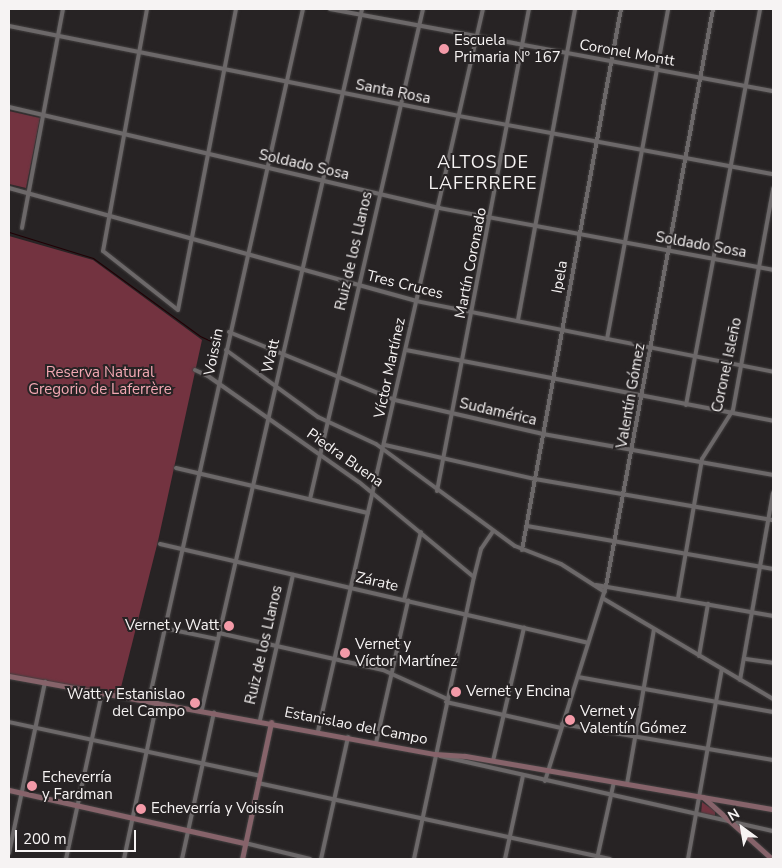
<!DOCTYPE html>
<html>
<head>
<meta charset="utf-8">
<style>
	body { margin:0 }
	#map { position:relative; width:782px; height:868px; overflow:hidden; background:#272324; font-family:"Nunito Sans",sans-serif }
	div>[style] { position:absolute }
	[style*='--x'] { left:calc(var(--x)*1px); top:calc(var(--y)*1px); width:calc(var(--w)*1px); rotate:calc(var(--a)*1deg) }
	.green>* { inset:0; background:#733340 }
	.stream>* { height:1px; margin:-0.5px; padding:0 0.5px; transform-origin:0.5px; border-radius:0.5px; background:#210005 }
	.roads { filter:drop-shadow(0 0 1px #434040) drop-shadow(0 0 1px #434040) }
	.street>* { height:4px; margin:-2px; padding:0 2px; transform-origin:2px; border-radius:2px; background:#6c6869 }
	.secondary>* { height:5px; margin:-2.5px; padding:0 2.5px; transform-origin:2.5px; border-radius:2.5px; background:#86636a }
	.dots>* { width:14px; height:14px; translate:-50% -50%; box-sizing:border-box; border:2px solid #272324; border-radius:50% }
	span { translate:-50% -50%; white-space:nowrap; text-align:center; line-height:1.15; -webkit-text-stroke:4px #272324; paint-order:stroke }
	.poi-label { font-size:15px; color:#f6f3f3 }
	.left { translate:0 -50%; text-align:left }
	.right { translate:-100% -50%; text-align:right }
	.street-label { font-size:15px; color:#f6f3f3 }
	.park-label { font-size:15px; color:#f3a8b3 }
	.quarter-label { font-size:18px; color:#f6f3f3; letter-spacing:1px }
	.frame { position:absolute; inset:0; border:10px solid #f6f3f3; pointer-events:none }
	.north { position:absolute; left:717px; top:803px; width:50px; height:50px; -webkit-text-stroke:4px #272324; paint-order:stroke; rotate:328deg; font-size:14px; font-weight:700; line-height:20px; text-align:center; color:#f6f3f3 }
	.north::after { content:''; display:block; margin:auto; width:18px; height:22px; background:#f6f3f3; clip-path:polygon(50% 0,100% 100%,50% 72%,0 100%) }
	.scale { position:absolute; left:15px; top:830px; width:121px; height:22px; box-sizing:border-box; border:2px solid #f6f3f3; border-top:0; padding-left:6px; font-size:15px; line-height:18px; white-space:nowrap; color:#f6f3f3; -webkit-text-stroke:4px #272324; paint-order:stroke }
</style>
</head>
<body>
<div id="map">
	<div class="green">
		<i style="clip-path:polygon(9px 111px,40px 118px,26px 188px,9px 184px)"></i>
		<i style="clip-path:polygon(9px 236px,93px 260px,202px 340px,158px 541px,119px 695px,9px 676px)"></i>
		<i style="clip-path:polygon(702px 802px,715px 811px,715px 816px,701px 814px)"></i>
	</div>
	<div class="stream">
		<i style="--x:9;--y:232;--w:88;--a:17.2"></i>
		<i style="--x:93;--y:258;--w:132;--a:36.1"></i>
		<i style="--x:200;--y:336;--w:19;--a:25"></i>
	</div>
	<div class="roads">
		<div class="street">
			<i style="--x:147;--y:9;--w:246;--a:100.3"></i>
			<i style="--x:103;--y:251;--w:95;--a:38.2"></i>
			<i style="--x:178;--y:310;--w:307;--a:-79.1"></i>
			<i style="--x:330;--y:9;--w:451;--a:10.5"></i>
			<i style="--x:9;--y:26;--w:459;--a:11.3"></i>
			<i style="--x:459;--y:116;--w:319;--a:10.5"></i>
			<i style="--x:9;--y:107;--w:442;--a:13.2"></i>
			<i style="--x:439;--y:208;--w:340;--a:10.5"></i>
			<i style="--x:9;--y:188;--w:422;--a:15.5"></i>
			<i style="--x:416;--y:301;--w:364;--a:11.2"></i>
			<i style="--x:22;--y:228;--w:223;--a:-79.4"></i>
			<i style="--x:518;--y:320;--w:316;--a:-79.6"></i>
			<i style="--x:229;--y:332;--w:179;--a:22.3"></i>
			<i style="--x:395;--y:400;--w:152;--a:12.9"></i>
			<i style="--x:543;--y:434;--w:234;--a:10.1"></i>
			<i style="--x:607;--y:339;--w:336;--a:-79.5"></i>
			<i style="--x:226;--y:350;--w:114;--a:36.1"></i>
			<i style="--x:318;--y:417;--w:64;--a:25"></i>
			<i style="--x:376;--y:444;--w:172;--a:36.3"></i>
			<i style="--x:515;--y:546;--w:49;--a:21.4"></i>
			<i style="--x:561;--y:564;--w:52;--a:32.5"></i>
			<i style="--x:406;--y:350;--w:374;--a:10.9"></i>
			<i style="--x:195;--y:370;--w:14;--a:25"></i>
			<i style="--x:208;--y:376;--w:184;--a:35.1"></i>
			<i style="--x:359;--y:482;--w:149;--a:39.6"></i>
			<i style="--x:686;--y:405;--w:403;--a:-79.4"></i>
			<i style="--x:385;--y:445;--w:154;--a:12.8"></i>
			<i style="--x:535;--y:479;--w:242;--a:9.8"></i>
			<i style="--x:176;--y:468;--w:197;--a:13.2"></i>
			<i style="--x:437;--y:491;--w:491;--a:-79.2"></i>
			<i style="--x:310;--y:499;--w:503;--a:-77.01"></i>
			<i style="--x:527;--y:526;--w:250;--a:9.9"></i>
			<i style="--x:160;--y:544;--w:439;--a:13"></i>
			<i style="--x:522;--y:550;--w:550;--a:-79.63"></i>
			<i style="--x:596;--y:585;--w:180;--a:9.9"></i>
			<i style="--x:678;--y:598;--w:141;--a:-80.2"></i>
			<i style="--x:702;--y:459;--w:58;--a:-57.7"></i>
			<i style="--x:733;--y:410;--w:225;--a:-79.7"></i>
			<i style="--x:604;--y:599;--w:196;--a:30.6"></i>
			<i style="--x:404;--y:600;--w:70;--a:-76"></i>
			<i style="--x:139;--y:623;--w:80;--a:11.6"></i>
			<i style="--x:219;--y:633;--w:168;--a:12.7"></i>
			<i style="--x:383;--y:670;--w:70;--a:24.4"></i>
			<i style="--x:699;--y:656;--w:53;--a:-80.2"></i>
			<i style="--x:746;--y:659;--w:27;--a:8"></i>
			<i style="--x:578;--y:677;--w:198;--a:10.2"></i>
			<i style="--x:740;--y:680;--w:190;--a:-80"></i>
			<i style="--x:149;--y:700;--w:708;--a:-77.44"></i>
			<i style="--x:446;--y:702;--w:118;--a:12.7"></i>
			<i style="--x:202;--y:709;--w:718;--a:-77.12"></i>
			<i style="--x:260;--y:720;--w:149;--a:-77.2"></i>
			<i style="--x:9;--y:722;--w:257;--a:12.1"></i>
			<i style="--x:562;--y:724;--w:214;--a:9.7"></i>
			<i style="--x:318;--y:731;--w:741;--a:-77.13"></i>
			<i style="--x:376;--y:743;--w:146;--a:-77.3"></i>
			<i style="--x:440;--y:756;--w:341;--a:12.7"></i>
			<i style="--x:493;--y:761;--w:137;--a:-76.9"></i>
			<i style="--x:545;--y:781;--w:204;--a:-72.6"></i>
			<i style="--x:606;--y:586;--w:587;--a:-79.49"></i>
			<i style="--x:258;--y:783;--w:360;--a:12.2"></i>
			<i style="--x:627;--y:784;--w:157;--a:-80.1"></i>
			<i style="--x:245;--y:843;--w:67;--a:13.8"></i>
			<i style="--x:9;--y:853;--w:175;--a:-78.1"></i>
			<i style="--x:66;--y:859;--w:171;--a:-77.8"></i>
			<i style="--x:124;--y:859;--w:160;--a:-78.1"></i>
			<i style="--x:182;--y:859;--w:150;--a:-77.7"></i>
			<i style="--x:321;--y:859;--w:125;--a:-77.5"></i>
			<i style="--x:414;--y:859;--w:288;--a:-78"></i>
			<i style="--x:474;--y:577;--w:29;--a:-76"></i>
			<i style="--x:481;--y:549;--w:22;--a:-56"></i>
			<i style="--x:505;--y:859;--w:85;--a:-77.8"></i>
			<i style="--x:597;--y:859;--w:79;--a:-77.6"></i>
			<i style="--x:688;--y:859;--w:193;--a:-79.9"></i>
		</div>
		<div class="secondary">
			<i style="--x:9;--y:676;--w:433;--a:10.4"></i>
			<i style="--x:435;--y:754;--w:30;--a:4"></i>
			<i style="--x:465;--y:756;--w:313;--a:9.8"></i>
			<i style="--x:9;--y:790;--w:242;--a:12.7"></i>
			<i style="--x:703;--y:797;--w:93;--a:41.9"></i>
			<i style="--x:242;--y:859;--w:140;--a:-78"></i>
		</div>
	</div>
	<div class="dots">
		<i style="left:444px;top:49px;background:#f39aa8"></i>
		<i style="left:229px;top:626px;background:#f39aa8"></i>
		<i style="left:345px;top:653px;background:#f39aa8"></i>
		<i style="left:456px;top:692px;background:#f39aa8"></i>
		<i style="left:195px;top:703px;background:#f39aa8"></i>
		<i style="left:570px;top:720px;background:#f39aa8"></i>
		<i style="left:32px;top:786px;background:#f39aa8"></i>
		<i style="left:141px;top:809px;background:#f39aa8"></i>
	</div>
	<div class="poi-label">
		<span class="left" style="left:454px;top:49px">Escuela<br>Primaria Nº 167</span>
		<span class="right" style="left:219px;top:626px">Vernet y Watt</span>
		<span class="left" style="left:355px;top:653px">Vernet y<br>Víctor Martínez</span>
		<span class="left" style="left:466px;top:692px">Vernet y Encina</span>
		<span class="right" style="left:185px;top:703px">Watt y Estanislao<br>del Campo</span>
		<span class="left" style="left:580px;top:720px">Vernet y<br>Valentín Gómez</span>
		<span class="left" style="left:42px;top:786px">Echeverría<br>y Fardman</span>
		<span class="left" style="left:151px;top:809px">Echeverría y Voissín</span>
	</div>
	<div class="street-label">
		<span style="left:627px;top:53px;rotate:10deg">Coronel Montt</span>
		<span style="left:393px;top:92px;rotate:11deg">Santa Rosa</span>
		<span style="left:304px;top:165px;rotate:13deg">Soldado Sosa</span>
		<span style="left:701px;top:245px;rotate:10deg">Soldado Sosa</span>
		<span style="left:354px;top:251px;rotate:-77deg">Ruiz de los Llanos</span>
		<span style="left:471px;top:263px;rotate:-79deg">Martín Coronado</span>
		<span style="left:560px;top:277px;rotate:-80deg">Ipela</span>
		<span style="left:405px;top:285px;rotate:14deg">Tres Cruces</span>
		<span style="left:214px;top:352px;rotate:-79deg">Voissin</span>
		<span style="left:271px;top:356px;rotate:-77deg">Watt</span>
		<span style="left:727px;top:365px;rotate:-78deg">Coronel Isleño</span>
		<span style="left:390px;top:368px;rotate:-78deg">Víctor Martínez</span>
		<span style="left:631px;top:396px;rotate:-80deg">Valentín Gómez</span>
		<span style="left:498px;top:412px;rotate:13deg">Sudamérica</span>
		<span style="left:345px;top:458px;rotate:35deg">Piedra Buena</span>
		<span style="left:377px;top:582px;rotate:13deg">Zárate</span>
		<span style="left:264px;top:645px;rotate:-77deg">Ruiz de los Llanos</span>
		<span style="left:356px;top:726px;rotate:11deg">Estanislao del Campo</span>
	</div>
	<div class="park-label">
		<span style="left:100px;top:381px">Reserva Natural<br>Gregorio de Laferrère</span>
	</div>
	<div class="quarter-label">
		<span style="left:483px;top:173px">ALTOS DE<br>LAFERRERE</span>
	</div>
	<div class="frame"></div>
	<div class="north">N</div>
	<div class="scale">200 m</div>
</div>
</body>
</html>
